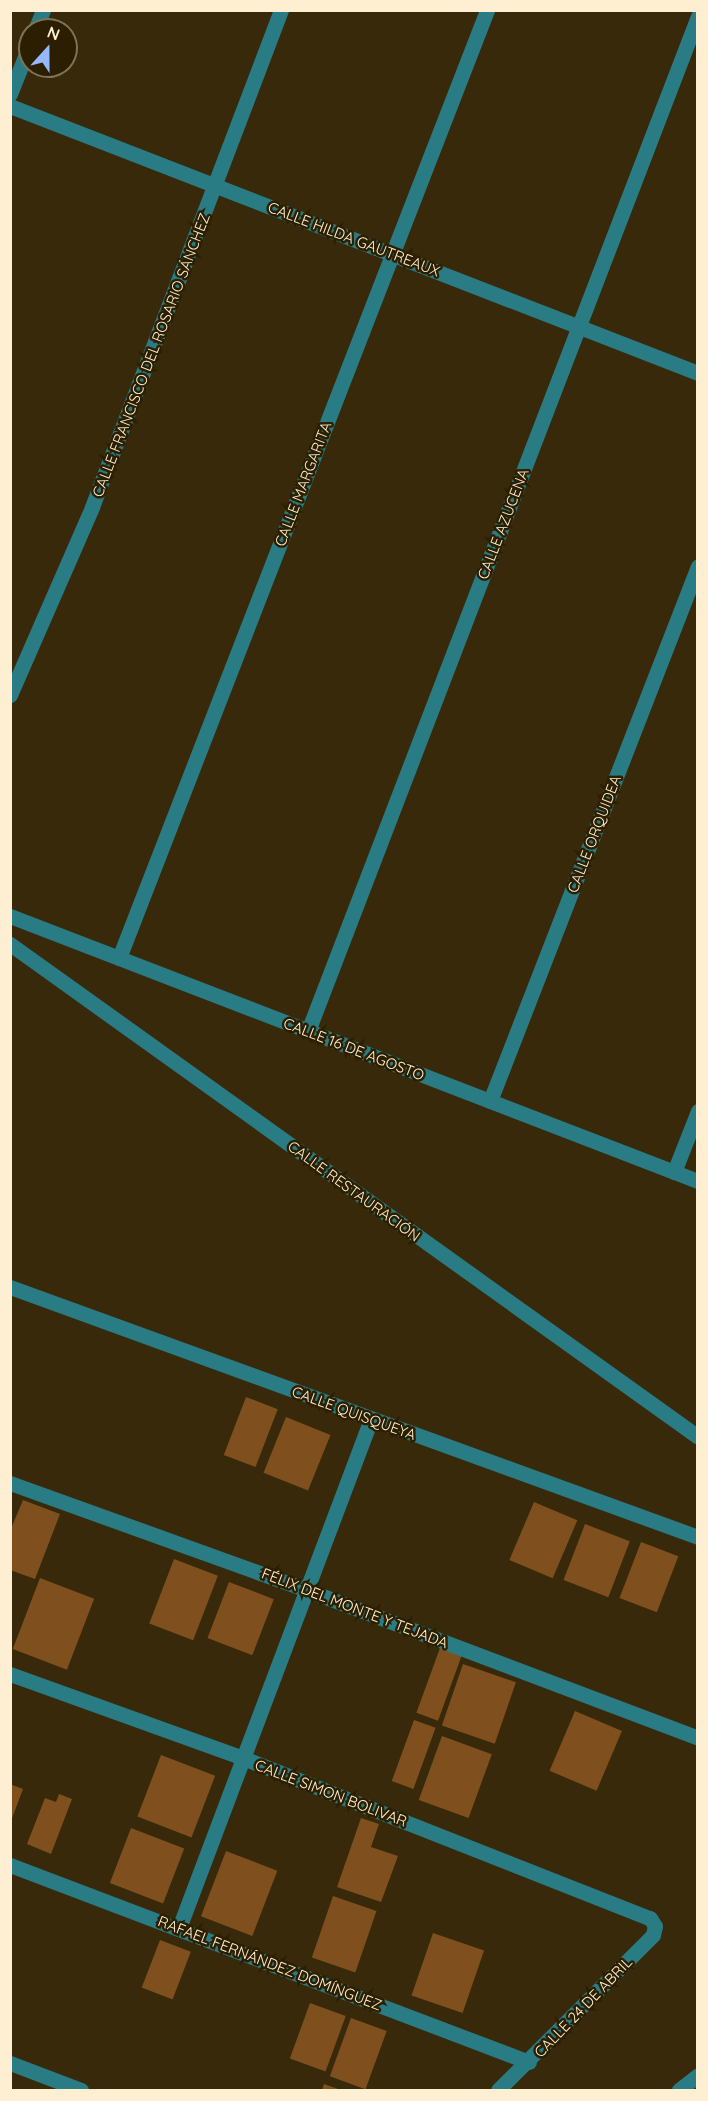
<!DOCTYPE html>
<html>
<head>
<meta charset="utf-8">
<style>
	body { margin:0 }
	#map { position:relative; width:708px; height:2101px; overflow:hidden; background:#37290a; font-family:Quicksand,sans-serif }
	div>[style] { position:absolute }
	[style*='--x'] { left:calc(var(--x)*1px); top:calc(var(--y)*1px); width:calc(var(--w)*1px); rotate:calc(var(--a)*1deg) }
	.building>* { inset:0; background:#7f501d; transform-origin:0 0 }
	.street>* { height:15px; margin:-7.5px; padding:0 7.5px; transform-origin:7.5px; border-radius:7.5px; background:#297c83 }
	span { translate:-50% -50%; white-space:nowrap; text-align:center; line-height:1.15; -webkit-text-stroke:5px #2c1f01; paint-order:stroke }
	.street-label { font-size:15px; color:#feefd2 }
	.frame { position:absolute; inset:0; border:12px solid #feefd2; pointer-events:none }
	.north { position:absolute; left:18px; top:18px; width:60px; height:60px; box-sizing:border-box; background:#2c1f01; border:2px solid #807255; border-radius:50%; rotate:21deg; font-size:16px; font-weight:700; line-height:24px; text-align:center; color:#feefd2 }
	.north::after { content:''; display:block; margin:auto; width:21px; height:27px; background:#94b7fd; clip-path:polygon(50% 0,100% 100%,50% 72%,0 100%) }
</style>
</head>
<body>
<div id="map">
	<div class="building">
		<i style="left:246px;top:1397px;width:34px;height:62px;rotate:21deg"></i>
		<i style="left:286px;top:1417px;width:48px;height:60px;rotate:22deg"></i>
		<i style="clip-path:polygon(23px 1500px,60px 1514px,35px 1579px,10px 1570px,10px 1531px)"></i>
		<i style="left:534px;top:1502px;width:47px;height:63px;rotate:23deg"></i>
		<i style="left:585px;top:1524px;width:48px;height:60px;rotate:21deg"></i>
		<i style="left:641px;top:1542px;width:40px;height:60px;rotate:21deg"></i>
		<i style="left:174px;top:1559px;width:47px;height:69px;rotate:21deg"></i>
		<i style="left:40px;top:1578px;width:58px;height:76px;rotate:21deg"></i>
		<i style="left:229px;top:1582px;width:48px;height:60px;rotate:21deg"></i>
		<i style="left:440px;top:1648px;width:23px;height:69px;rotate:20deg"></i>
		<i style="left:463px;top:1664px;width:56px;height:65px;rotate:19deg"></i>
		<i style="left:575px;top:1711px;width:51px;height:65px;rotate:23deg"></i>
		<i style="left:414px;top:1720px;width:23px;height:65px;rotate:20deg"></i>
		<i style="left:442px;top:1736px;width:53px;height:68px;rotate:20deg"></i>
		<i style="left:161px;top:1755px;width:58px;height:66px;rotate:21deg"></i>
		<i style="clip-path:polygon(10px 1784px,23px 1789px,11px 1821px,10px 1821px)"></i>
		<i style="clip-path:polygon(59px 1794px,72px 1799px,51px 1854px,27px 1844px,45px 1798px,56px 1802px)"></i>
		<i style="clip-path:polygon(361px 1818px,379px 1824px,371px 1847px,398px 1856px,381px 1902px,337px 1887px)"></i>
		<i style="left:131px;top:1828px;width:57px;height:59px;rotate:21deg"></i>
		<i style="left:226px;top:1851px;width:55px;height:70px;rotate:21deg"></i>
		<i style="left:333px;top:1896px;width:46px;height:65px;rotate:19deg"></i>
		<i style="left:433px;top:1933px;width:54px;height:66px;rotate:19deg"></i>
		<i style="left:160px;top:1940px;width:33px;height:51px;rotate:21deg"></i>
		<i style="left:310px;top:2003px;width:38px;height:59px;rotate:20deg"></i>
		<i style="left:351px;top:2018px;width:38px;height:62px;rotate:20deg"></i>
		<i style="clip-path:polygon(324px 2084px,341px 2090px,322px 2090px)"></i>
	</div>
	<div class="street">
		<i style="--x:35;--y:30;--w:22;--a:-68"></i>
		<i style="--x:10;--y:94;--w:54;--a:-68.2"></i>
		<i style="--x:10;--y:106;--w:738;--a:21.21"></i>
		<i style="--x:10;--y:695;--w:205;--a:-66.4"></i>
		<i style="--x:92;--y:507;--w:532;--a:-69.18"></i>
		<i style="--x:10;--y:916;--w:737;--a:21.07"></i>
		<i style="--x:10;--y:944;--w:846;--a:35.62"></i>
		<i style="--x:119;--y:958;--w:1017;--a:-68.78"></i>
		<i style="--x:308;--y:1031;--w:1087;--a:-68.98"></i>
		<i style="--x:490;--y:1101;--w:574;--a:-68.75"></i>
		<i style="--x:674;--y:1172;--w:66;--a:-68.5"></i>
		<i style="--x:10;--y:1287;--w:732;--a:19.97"></i>
		<i style="--x:10;--y:1483;--w:316;--a:19.8"></i>
		<i style="--x:307;--y:1590;--w:418;--a:20.7"></i>
		<i style="--x:10;--y:1674;--w:248;--a:19.8"></i>
		<i style="--x:243;--y:1758;--w:437;--a:21.5"></i>
		<i style="--x:650;--y:1918;--w:9;--a:58"></i>
		<i style="--x:655;--y:1926;--w:9;--a:103"></i>
		<i style="--x:653;--y:1935;--w:219;--a:135"></i>
		<i style="--x:10;--y:1865;--w:555;--a:20.79"></i>
		<i style="--x:179;--y:1928;--w:544;--a:-69.33"></i>
		<i style="--x:10;--y:2063;--w:76;--a:20.8"></i>
		<i style="--x:679;--y:2090;--w:24;--a:-38"></i>
	</div>
	<div class="street-label">
		<span style="left:354px;top:239px;rotate:21deg">CALLE HILDA GAUTREAUX</span>
		<span style="left:151px;top:355px;rotate:-69deg">CALLE FRANCISCO DEL ROSARIO SÁNCHEZ</span>
		<span style="left:303px;top:484px;rotate:-69deg">CALLE MARGARITA</span>
		<span style="left:503px;top:524px;rotate:-69deg">CALLE AZUCENA</span>
		<span style="left:594px;top:834px;rotate:-69deg">CALLE ORQUIDEA</span>
		<span style="left:354px;top:1049px;rotate:21deg">CALLE 16 DE AGOSTO</span>
		<span style="left:354px;top:1191px;rotate:36deg">CALLE RESTAURACIÓN</span>
		<span style="left:354px;top:1413px;rotate:20deg">CALLE QUISQUEYA</span>
		<span style="left:355px;top:1608px;rotate:21deg">FÉLIX DEL MONTE Y TEJADA</span>
		<span style="left:331px;top:1793px;rotate:21deg">CALLE SIMON BOLIVAR</span>
		<span style="left:270px;top:1963px;rotate:21deg">RAFAEL FERNÁNDEZ DOMÍNGUEZ</span>
		<span style="left:583px;top:2007px;rotate:-46deg">CALLE 24 DE ABRIL</span>
	</div>
	<div class="frame"></div>
	<div class="north">N</div>
</div>
</body>
</html>
